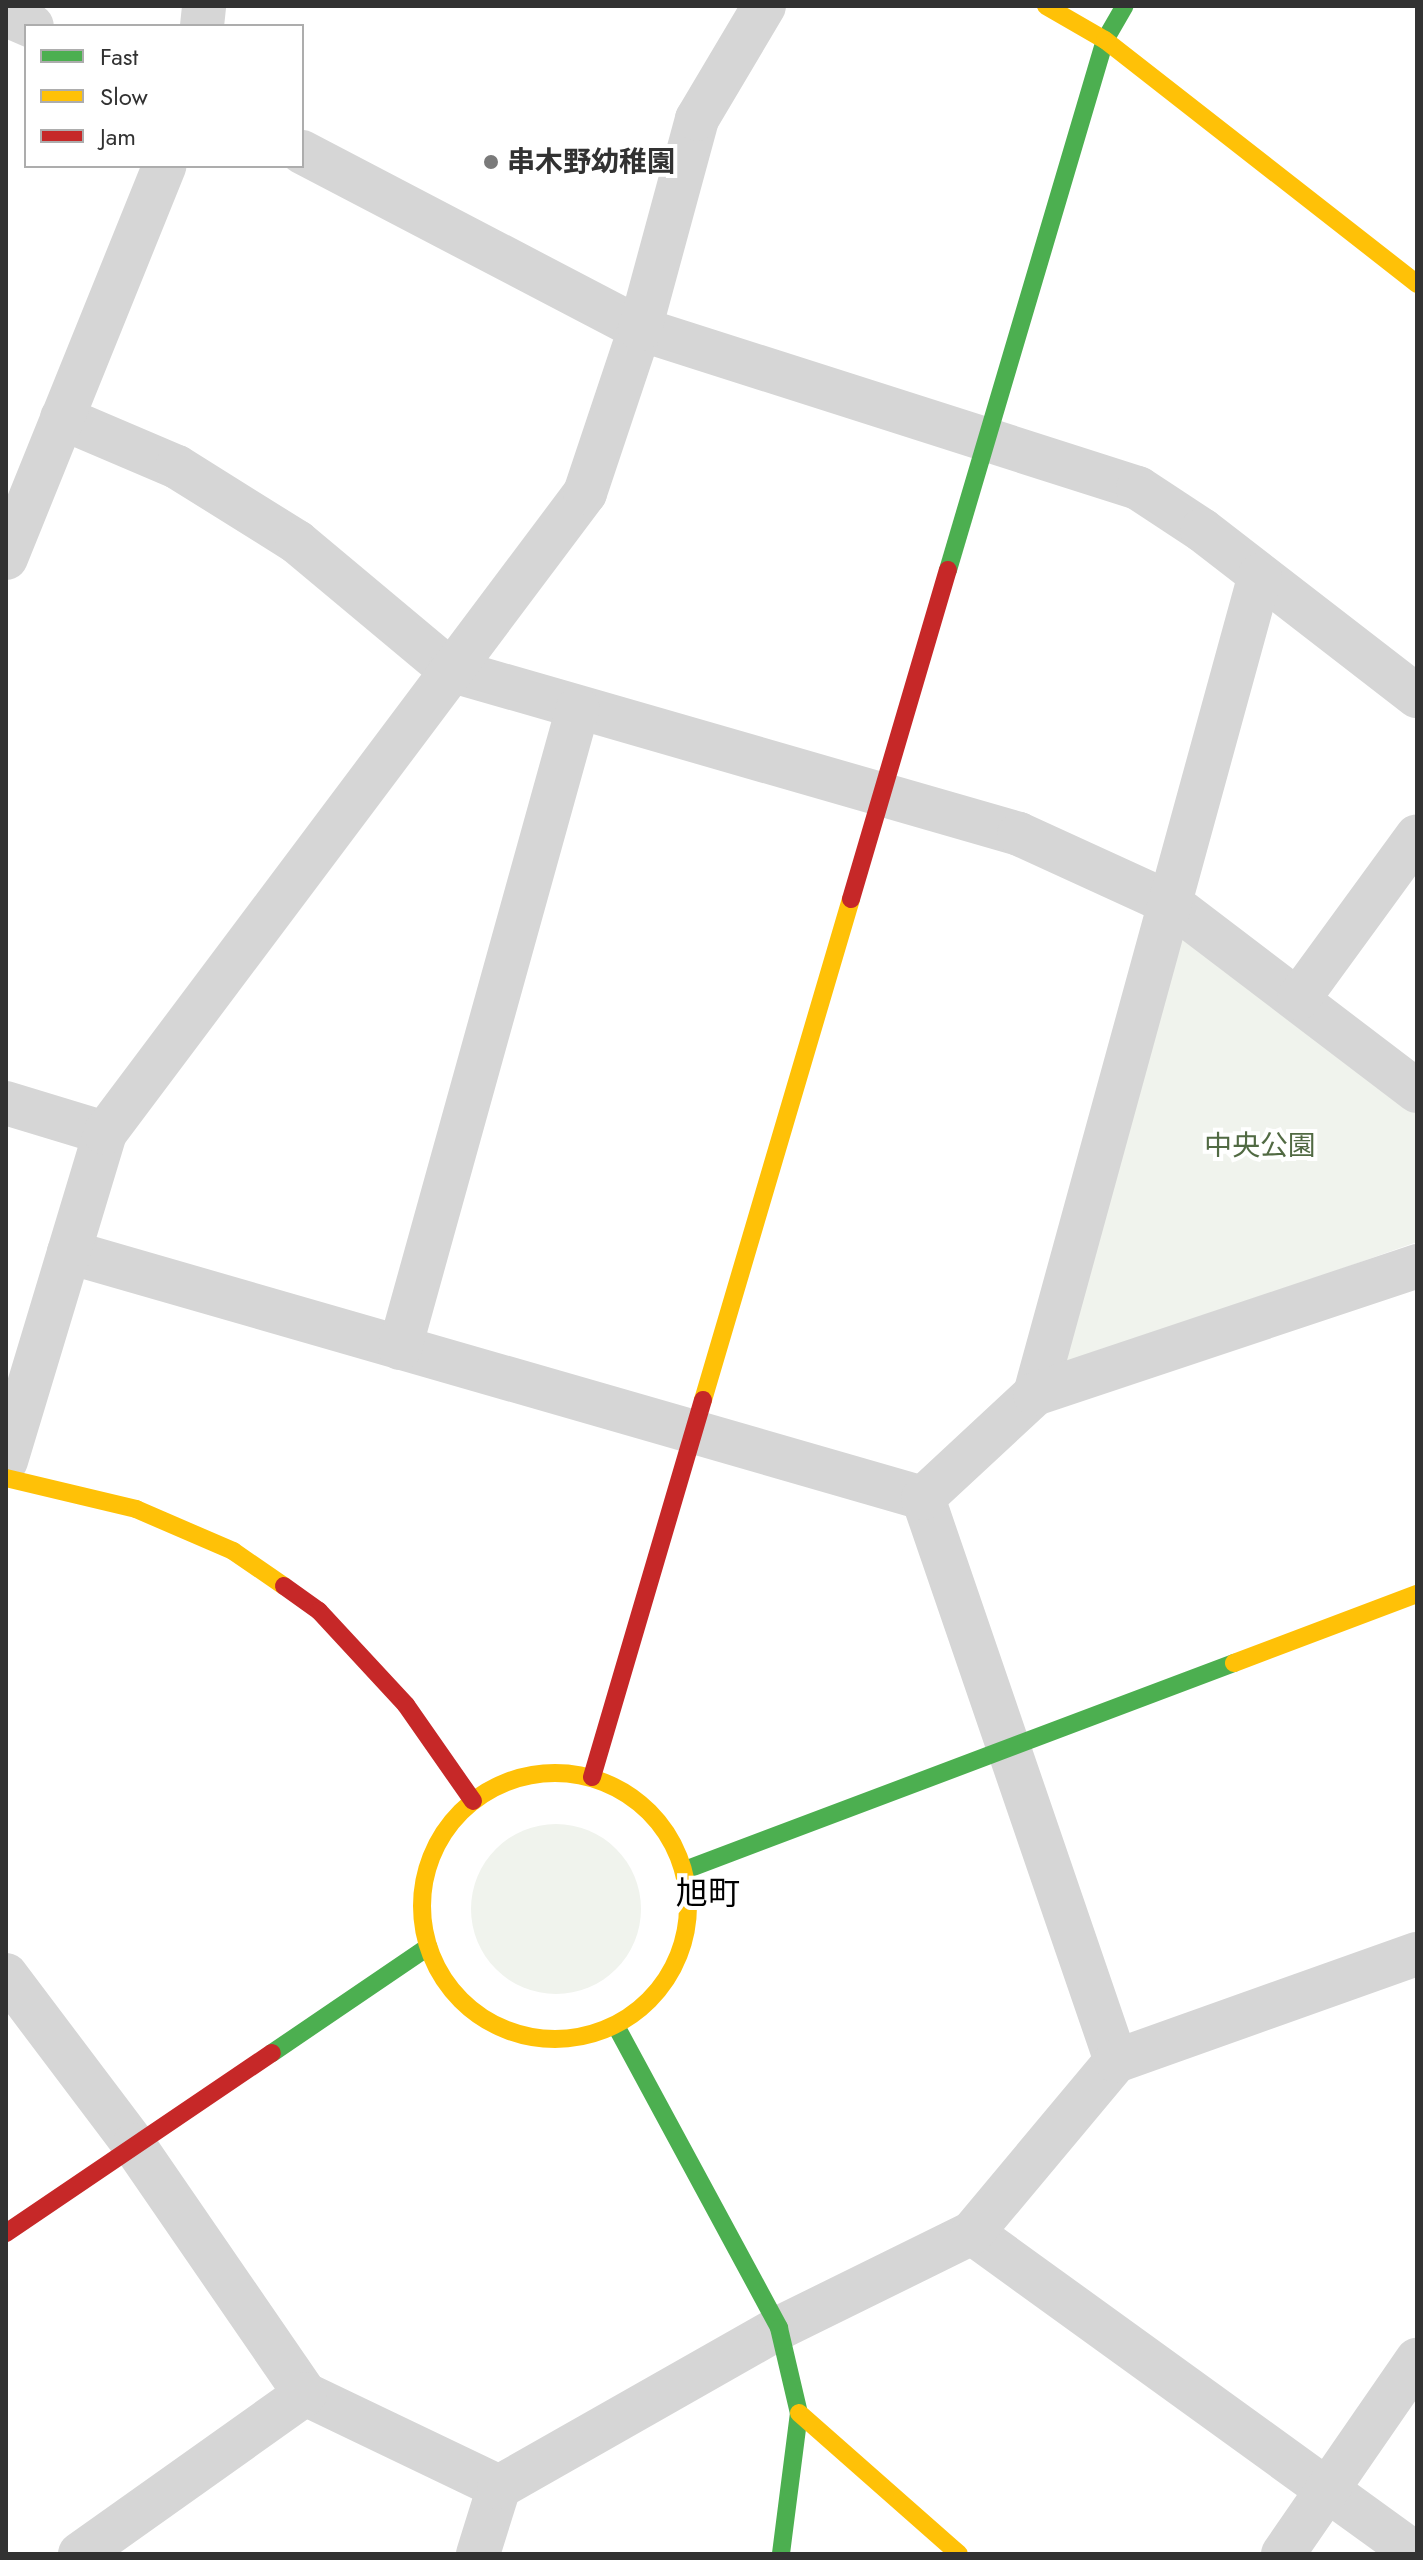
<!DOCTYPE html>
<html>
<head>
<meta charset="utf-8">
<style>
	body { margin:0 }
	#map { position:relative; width:1423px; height:2560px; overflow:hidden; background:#fff; font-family:Jost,"Noto Sans JP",sans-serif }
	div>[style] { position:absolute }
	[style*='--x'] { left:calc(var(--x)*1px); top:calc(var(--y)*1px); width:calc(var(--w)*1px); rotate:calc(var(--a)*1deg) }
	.green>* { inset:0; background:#f0f3ed }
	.round { border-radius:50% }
	.street>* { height:44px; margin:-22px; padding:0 22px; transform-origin:22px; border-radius:22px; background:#d6d6d6 }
	.fast>* { height:18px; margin:-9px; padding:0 9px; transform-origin:9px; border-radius:9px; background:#4caf50 }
	.slow>* { height:18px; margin:-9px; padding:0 9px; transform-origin:9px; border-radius:9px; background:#ffc107 }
	.slow>.ring { margin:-9px; padding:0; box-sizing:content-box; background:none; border:18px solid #ffc107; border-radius:50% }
	.jam>* { height:18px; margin:-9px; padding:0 9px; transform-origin:9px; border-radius:9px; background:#c62828 }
	.dots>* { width:22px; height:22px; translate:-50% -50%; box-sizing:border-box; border:4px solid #fff; border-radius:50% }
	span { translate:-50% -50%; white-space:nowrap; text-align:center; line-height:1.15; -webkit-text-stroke:8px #fff; paint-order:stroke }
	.poi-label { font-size:28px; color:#323232; font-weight:700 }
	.left { translate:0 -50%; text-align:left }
	.park-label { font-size:28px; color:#516a43 }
	.quarter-label { font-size:32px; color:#000 }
	.frame { position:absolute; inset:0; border:8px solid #323232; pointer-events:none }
	.legend { position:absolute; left:24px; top:24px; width:280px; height:144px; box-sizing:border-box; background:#fff; border:2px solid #adadad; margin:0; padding:10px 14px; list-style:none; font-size:24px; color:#323232 }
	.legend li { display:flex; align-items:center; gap:16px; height:40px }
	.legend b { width:40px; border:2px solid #adadad }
</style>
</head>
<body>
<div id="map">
	<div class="green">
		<i style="clip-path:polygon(1168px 922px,1417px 1090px,1417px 1242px,1052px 1371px)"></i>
		<i class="round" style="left:471px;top:1824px;width:170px;height:170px"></i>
	</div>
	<div class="street">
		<i style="--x:6;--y:15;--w:28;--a:23"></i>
		<i style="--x:202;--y:26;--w:20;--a:-84"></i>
		<i style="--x:302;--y:152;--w:382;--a:27.6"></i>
		<i style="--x:640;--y:329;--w:523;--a:17.71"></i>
		<i style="--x:1138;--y:488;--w:77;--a:33.3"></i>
		<i style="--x:1202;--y:530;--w:272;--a:37.7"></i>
		<i style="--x:62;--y:418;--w:125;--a:23.1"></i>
		<i style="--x:177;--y:467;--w:142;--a:32"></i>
		<i style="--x:297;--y:542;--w:199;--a:39.9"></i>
		<i style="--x:450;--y:670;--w:592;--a:16.08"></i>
		<i style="--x:1019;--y:834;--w:166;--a:24.6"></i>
		<i style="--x:1170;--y:903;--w:310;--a:37.3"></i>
		<i style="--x:6;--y:558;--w:423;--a:-68"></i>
		<i style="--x:1299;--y:998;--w:200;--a:-53.9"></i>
		<i style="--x:6;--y:1103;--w:103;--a:16.9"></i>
		<i style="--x:69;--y:1252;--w:889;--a:16.07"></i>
		<i style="--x:400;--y:1348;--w:664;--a:-74.46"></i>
		<i style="--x:1035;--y:1394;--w:849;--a:-74.64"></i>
		<i style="--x:6;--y:1461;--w:343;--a:-73.2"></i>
		<i style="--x:105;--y:1133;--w:800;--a:-53.13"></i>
		<i style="--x:585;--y:493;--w:173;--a:-71.5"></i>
		<i style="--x:640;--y:329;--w:218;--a:-74.8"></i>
		<i style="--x:697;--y:119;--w:131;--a:-59.3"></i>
		<i style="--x:923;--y:1498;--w:595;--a:71.08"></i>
		<i style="--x:923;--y:1498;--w:153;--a:-42.9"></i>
		<i style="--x:1035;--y:1394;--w:403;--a:-18.5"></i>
		<i style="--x:6;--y:1975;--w:213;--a:53"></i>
		<i style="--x:134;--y:2145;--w:302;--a:55.5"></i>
		<i style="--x:305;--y:2394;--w:215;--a:25.6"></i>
		<i style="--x:972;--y:2233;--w:548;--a:35.87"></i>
		<i style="--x:80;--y:2554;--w:276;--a:-35.4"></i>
		<i style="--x:478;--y:2554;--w:70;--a:-72.6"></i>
		<i style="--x:499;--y:2487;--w:322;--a:-29.6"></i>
		<i style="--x:779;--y:2328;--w:215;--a:-26.2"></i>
		<i style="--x:972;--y:2233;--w:224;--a:-50.1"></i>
		<i style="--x:1116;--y:2061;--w:319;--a:-19.6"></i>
		<i style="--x:1283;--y:2554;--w:236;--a:-55.4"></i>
	</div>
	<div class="fast">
		<i style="--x:948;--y:570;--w:553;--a:-73.5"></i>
		<i style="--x:1105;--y:40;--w:39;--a:-60"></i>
		<i style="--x:685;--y:1870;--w:587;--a:-20.66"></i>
		<i style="--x:616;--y:2026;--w:343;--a:61.6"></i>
		<i style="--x:779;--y:2328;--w:87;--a:76.8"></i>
		<i style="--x:799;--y:2413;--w:142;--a:97.3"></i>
		<i style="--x:272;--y:2053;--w:189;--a:-34.2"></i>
	</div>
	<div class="slow">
		<i style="--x:1046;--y:6;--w:68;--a:30"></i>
		<i style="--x:1105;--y:40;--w:396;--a:38"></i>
		<i style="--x:703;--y:1400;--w:522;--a:-73.54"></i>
		<i style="--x:6;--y:1478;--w:134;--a:13.4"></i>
		<i style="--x:136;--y:1509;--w:106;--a:23.4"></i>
		<i style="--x:233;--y:1551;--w:62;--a:34.5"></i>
		<i style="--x:1234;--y:1663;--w:196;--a:-20.7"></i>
		<i class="ring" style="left:422px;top:1773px;width:248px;height:248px"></i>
		<i style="--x:799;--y:2413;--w:213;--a:41.4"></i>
	</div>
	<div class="jam">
		<i style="--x:851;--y:899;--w:343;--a:-73.6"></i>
		<i style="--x:284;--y:1586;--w:43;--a:35.5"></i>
		<i style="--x:319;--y:1611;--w:128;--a:47.2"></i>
		<i style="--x:406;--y:1705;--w:117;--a:55.1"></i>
		<i style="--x:592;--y:1777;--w:393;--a:-73.6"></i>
		<i style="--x:6;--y:2233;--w:321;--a:-34.1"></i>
	</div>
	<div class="dots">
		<i style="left:491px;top:162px;background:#7a7a7a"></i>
	</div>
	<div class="poi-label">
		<span class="left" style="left:507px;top:162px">串木野幼稚園</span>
	</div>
	<div class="park-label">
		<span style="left:1260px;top:1146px">中央公園</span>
	</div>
	<div class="quarter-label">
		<span style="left:708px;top:1893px">旭町</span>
	</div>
	<div class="frame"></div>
	<ul class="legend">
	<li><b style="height:10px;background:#4caf50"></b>Fast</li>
	<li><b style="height:10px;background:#ffc107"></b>Slow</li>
	<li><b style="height:10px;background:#c62828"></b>Jam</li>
	</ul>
</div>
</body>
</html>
